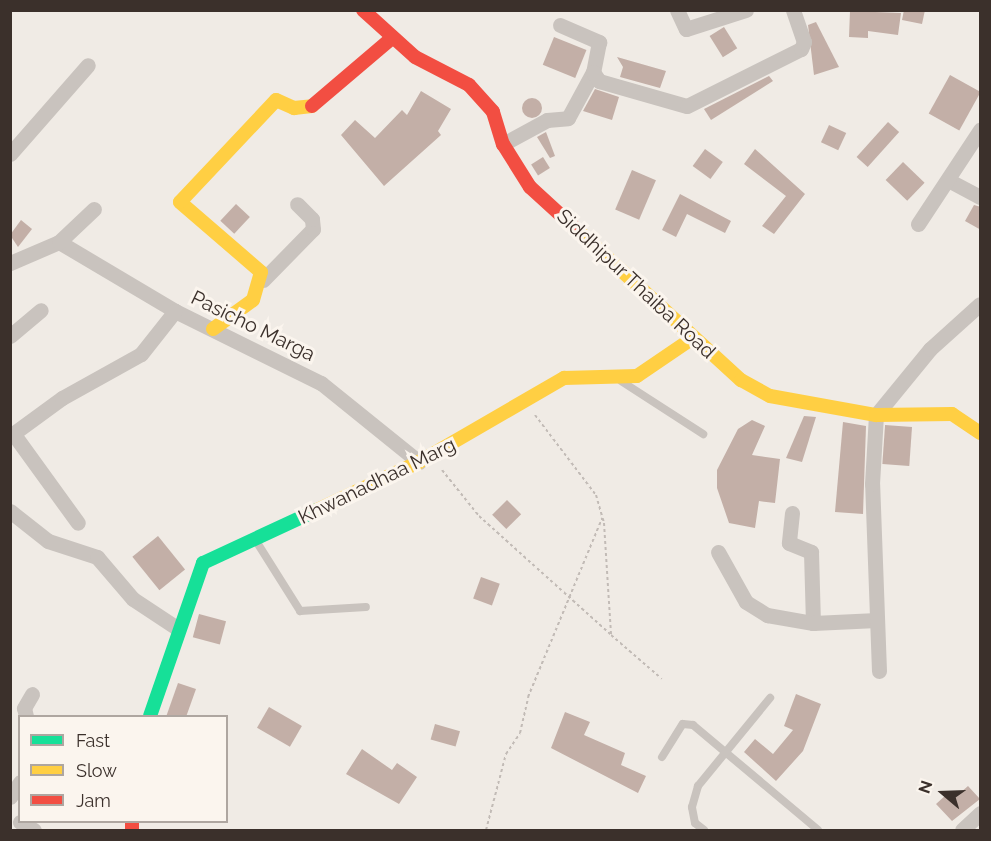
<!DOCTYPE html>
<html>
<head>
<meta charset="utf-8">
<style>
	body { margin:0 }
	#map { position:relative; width:991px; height:841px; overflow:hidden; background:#f0ebe5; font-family:Raleway,sans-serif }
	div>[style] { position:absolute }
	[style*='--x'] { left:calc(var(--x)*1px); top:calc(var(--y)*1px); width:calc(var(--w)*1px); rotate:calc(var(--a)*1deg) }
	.building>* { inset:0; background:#c3afa7; transform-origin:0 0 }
	.round { border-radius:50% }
	.path>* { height:2px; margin-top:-1px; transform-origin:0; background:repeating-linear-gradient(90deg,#c2bbb6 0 3px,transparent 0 6px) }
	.lane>* { height:8px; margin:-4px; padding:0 4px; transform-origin:4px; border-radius:4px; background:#c9c3be }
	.street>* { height:15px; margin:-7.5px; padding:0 7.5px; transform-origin:7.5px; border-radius:7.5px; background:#c9c3be }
	.fast>* { height:14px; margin:-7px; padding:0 7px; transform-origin:7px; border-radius:7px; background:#16e098 }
	.slow>* { height:14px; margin:-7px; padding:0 7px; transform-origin:7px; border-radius:7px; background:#ffcf43 }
	.jam>* { height:14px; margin:-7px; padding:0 7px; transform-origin:7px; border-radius:7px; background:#f24e42 }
	span { translate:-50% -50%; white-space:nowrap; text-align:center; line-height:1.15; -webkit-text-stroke:6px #fbf5ee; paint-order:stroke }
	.street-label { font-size:20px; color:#3b302b }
	.frame { position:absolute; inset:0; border:12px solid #3b302b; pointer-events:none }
	.legend { position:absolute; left:18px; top:715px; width:210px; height:108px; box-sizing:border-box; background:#fbf5ee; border:2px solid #aea6a0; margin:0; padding:8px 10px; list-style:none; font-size:18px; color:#3b302b }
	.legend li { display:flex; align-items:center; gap:12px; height:30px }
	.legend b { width:30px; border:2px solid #aea6a0 }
	.north { position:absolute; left:913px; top:763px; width:60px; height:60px; -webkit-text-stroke:4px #fbf5ee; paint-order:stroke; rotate:289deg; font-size:16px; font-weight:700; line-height:24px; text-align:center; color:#3b302b }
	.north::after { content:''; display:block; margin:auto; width:21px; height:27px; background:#3b302b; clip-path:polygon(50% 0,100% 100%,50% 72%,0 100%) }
</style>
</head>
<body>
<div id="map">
	<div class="building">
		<i style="clip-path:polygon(904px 10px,925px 10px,922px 24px,902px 20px)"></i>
		<i style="clip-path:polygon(850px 11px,901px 13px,898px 35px,868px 31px,868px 38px,849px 37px)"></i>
		<i style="clip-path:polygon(816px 22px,839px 67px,814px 75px,808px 25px)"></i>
		<i style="left:724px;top:27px;width:25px;height:17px;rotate:58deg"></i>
		<i style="left:554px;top:37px;width:35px;height:30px;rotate:22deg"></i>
		<i style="clip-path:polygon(617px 57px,666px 71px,660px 88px,620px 77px,623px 67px)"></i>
		<i style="left:950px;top:75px;width:35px;height:44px;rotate:29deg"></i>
		<i style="clip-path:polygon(769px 76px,773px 81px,711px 120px,704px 109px)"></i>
		<i style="clip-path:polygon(595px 89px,619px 97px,612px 120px,583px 111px)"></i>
		<i style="clip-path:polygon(421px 91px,451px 109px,438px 131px,441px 135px,384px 186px,341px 135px,355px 120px,375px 138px,402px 110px,407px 115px)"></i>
		<i class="round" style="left:522px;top:98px;width:20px;height:20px"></i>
		<i style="left:888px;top:122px;width:15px;height:47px;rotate:42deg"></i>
		<i style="left:829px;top:125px;width:19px;height:19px;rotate:25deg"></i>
		<i style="clip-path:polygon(546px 132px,555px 156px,550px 158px,537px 137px)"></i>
		<i style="left:705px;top:149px;width:22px;height:21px;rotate:36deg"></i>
		<i style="clip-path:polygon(755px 149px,805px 194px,774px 234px,762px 226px,786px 196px,744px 164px)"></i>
		<i style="left:543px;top:157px;width:13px;height:14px;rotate:58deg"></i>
		<i style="left:903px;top:162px;width:30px;height:25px;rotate:44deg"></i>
		<i style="left:632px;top:170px;width:26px;height:43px;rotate:23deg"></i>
		<i style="clip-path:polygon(680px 194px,731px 221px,725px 233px,687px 214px,676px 237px,662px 230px)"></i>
		<i style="left:236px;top:204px;width:19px;height:23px;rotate:43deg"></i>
		<i style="clip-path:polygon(974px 205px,981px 207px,981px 230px,965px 221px)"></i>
		<i style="clip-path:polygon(21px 220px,32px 229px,18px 247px,10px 235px)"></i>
		<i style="clip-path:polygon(804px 416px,816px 417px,802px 462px,786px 458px)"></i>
		<i style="clip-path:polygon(752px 420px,765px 426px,752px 455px,780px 459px,775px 503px,759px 501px,755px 528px,729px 523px,717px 488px,717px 470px,738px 429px)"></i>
		<i style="clip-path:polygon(843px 422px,866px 426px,863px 514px,835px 512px)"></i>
		<i style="left:912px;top:427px;width:39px;height:27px;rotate:94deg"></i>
		<i style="left:507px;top:500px;width:20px;height:21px;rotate:45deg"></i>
		<i style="left:158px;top:536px;width:43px;height:33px;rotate:51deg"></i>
		<i style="left:481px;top:577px;width:20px;height:23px;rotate:20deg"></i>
		<i style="left:199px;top:614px;width:28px;height:24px;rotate:15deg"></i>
		<i style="clip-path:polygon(178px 683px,196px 689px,186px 717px,166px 717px)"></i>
		<i style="clip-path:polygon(796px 694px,821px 704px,803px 751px,776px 781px,744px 752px,755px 739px,773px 754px,793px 730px,784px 726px)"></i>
		<i style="left:269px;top:707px;width:38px;height:24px;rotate:30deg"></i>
		<i style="clip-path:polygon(565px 712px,590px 722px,584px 735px,625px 753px,621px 765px,646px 776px,638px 793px,551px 748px)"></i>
		<i style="left:435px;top:724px;width:26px;height:16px;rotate:16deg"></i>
		<i style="clip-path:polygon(362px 749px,392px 770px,397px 763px,417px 777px,399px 804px,346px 774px)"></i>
		<i style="clip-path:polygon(968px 786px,980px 799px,952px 821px,936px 804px,946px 795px,951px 801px)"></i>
	</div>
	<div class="path">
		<i style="--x:535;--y:415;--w:101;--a:52.7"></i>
		<i style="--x:596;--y:495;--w:29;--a:74"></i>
		<i style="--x:604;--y:523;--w:112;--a:86.4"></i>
		<i style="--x:611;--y:635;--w:67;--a:40.8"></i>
		<i style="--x:442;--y:470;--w:59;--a:51.2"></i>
		<i style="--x:479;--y:516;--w:178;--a:42"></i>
		<i style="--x:486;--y:830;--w:79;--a:-75.3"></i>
		<i style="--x:506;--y:754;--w:25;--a:-56"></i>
		<i style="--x:520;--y:733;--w:37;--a:-77"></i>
		<i style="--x:528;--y:697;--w:194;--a:-67.5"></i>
	</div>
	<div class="lane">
		<i style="--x:621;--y:381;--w:98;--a:32.9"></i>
		<i style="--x:256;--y:541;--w:83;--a:57.8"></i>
		<i style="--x:300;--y:611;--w:66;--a:-3.5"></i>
		<i style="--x:662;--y:757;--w:39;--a:-58"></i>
		<i style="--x:683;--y:724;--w:10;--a:6"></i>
		<i style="--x:693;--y:725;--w:163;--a:40"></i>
		<i style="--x:704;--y:830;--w:11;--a:-142"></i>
		<i style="--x:695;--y:823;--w:16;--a:-101"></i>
		<i style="--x:692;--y:807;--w:22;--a:-74"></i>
		<i style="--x:698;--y:786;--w:114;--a:-50.7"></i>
	</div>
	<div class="street">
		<i style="--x:677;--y:10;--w:21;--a:65"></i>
		<i style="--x:686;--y:29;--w:63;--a:-17.6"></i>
		<i style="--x:560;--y:25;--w:43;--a:23.6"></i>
		<i style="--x:599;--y:42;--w:31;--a:101"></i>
		<i style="--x:503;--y:144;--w:50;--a:-28.6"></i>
		<i style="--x:547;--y:120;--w:21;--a:-5"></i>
		<i style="--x:568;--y:118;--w:52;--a:-61.5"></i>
		<i style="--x:593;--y:72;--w:11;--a:56"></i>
		<i style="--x:599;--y:81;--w:91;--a:15.9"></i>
		<i style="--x:687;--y:106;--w:127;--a:-26.6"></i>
		<i style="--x:801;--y:49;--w:8;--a:-67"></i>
		<i style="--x:804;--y:42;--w:34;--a:-109"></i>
		<i style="--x:10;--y:154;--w:118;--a:-48.8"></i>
		<i style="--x:948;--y:180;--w:36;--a:28"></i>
		<i style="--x:918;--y:224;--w:113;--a:-56.6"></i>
		<i style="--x:59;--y:242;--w:135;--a:30.7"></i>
		<i style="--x:175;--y:311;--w:163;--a:26.3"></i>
		<i style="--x:321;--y:383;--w:126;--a:38.9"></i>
		<i style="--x:10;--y:263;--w:53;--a:-23.2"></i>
		<i style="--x:59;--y:242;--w:48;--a:-43.3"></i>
		<i style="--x:263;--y:280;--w:71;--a:-45.6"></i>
		<i style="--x:313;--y:229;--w:10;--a:-96"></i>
		<i style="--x:312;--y:219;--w:21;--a:-135"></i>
		<i style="--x:10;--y:336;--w:40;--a:-40"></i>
		<i style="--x:10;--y:436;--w:64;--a:-36.2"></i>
		<i style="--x:62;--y:398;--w:90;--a:-29.1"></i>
		<i style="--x:141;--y:354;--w:55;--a:-51.7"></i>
		<i style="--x:15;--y:436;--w:107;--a:54.1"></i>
		<i style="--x:10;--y:511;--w:48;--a:38.3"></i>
		<i style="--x:48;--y:541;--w:52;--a:18.1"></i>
		<i style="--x:97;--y:557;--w:55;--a:49.4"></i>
		<i style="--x:133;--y:599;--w:53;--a:33.4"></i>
		<i style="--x:792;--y:513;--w:30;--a:96"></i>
		<i style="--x:789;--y:543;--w:24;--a:22"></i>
		<i style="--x:811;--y:552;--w:71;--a:88.4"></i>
		<i style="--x:718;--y:552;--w:57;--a:60.8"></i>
		<i style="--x:746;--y:602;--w:25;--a:32"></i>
		<i style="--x:767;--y:615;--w:47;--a:9.9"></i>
		<i style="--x:813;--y:623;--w:64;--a:-2.7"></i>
		<i style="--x:879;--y:671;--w:187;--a:-92.1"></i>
		<i style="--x:872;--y:484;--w:69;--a:-86.7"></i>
		<i style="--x:876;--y:415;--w:85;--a:-50.7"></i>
		<i style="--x:930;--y:349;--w:67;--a:-42"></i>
		<i style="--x:26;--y:716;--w:8;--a:-104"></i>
		<i style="--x:24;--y:708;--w:16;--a:-60"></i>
		<i style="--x:10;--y:797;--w:18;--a:-56"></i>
		<i style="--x:20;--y:822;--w:16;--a:30"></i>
		<i style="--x:962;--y:830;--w:25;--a:-43"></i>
	</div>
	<div class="fast">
		<i style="--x:150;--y:716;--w:162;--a:-70.9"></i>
		<i style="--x:203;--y:563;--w:126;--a:-24.9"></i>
	</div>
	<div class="slow">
		<i style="--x:576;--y:229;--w:224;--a:42.5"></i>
		<i style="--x:741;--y:380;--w:33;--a:29"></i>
		<i style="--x:770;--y:396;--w:108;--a:10.2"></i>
		<i style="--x:876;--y:415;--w:76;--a:-0.8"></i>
		<i style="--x:952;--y:414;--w:34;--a:34"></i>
		<i style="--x:213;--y:329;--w:49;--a:-35.9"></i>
		<i style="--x:253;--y:300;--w:29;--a:-74"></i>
		<i style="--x:261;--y:272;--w:107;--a:-139.2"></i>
		<i style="--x:180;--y:202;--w:140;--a:-46.7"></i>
		<i style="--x:276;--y:100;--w:20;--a:24"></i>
		<i style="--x:294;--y:108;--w:18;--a:-6"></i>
		<i style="--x:317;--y:510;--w:113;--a:-25.2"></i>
		<i style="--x:419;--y:462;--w:168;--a:-30.1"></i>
		<i style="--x:564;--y:378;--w:73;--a:-1.6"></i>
		<i style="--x:637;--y:376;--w:68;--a:-34.2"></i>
	</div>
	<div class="jam">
		<i style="--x:363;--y:10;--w:70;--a:42.1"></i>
		<i style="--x:415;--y:57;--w:61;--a:27.4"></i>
		<i style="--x:469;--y:85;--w:36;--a:48"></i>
		<i style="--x:493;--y:112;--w:34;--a:73"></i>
		<i style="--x:503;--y:144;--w:51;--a:57.9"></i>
		<i style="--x:530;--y:187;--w:62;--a:42.4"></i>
		<i style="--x:312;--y:106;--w:106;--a:-40.4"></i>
		<i style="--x:132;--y:822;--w:8;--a:90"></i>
	</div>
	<div class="street-label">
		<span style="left:636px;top:284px;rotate:43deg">Siddhipur Thaiba Road</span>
		<span style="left:253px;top:326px;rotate:26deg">Pasicho Marga</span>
		<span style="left:377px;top:481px;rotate:-26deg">Khwanadhaa Marg</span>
	</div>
	<div class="frame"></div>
	<ul class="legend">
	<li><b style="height:8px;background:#16e098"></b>Fast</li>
	<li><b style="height:8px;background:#ffcf43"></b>Slow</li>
	<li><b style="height:8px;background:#f24e42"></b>Jam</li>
	</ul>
	<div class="north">N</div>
</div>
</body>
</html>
